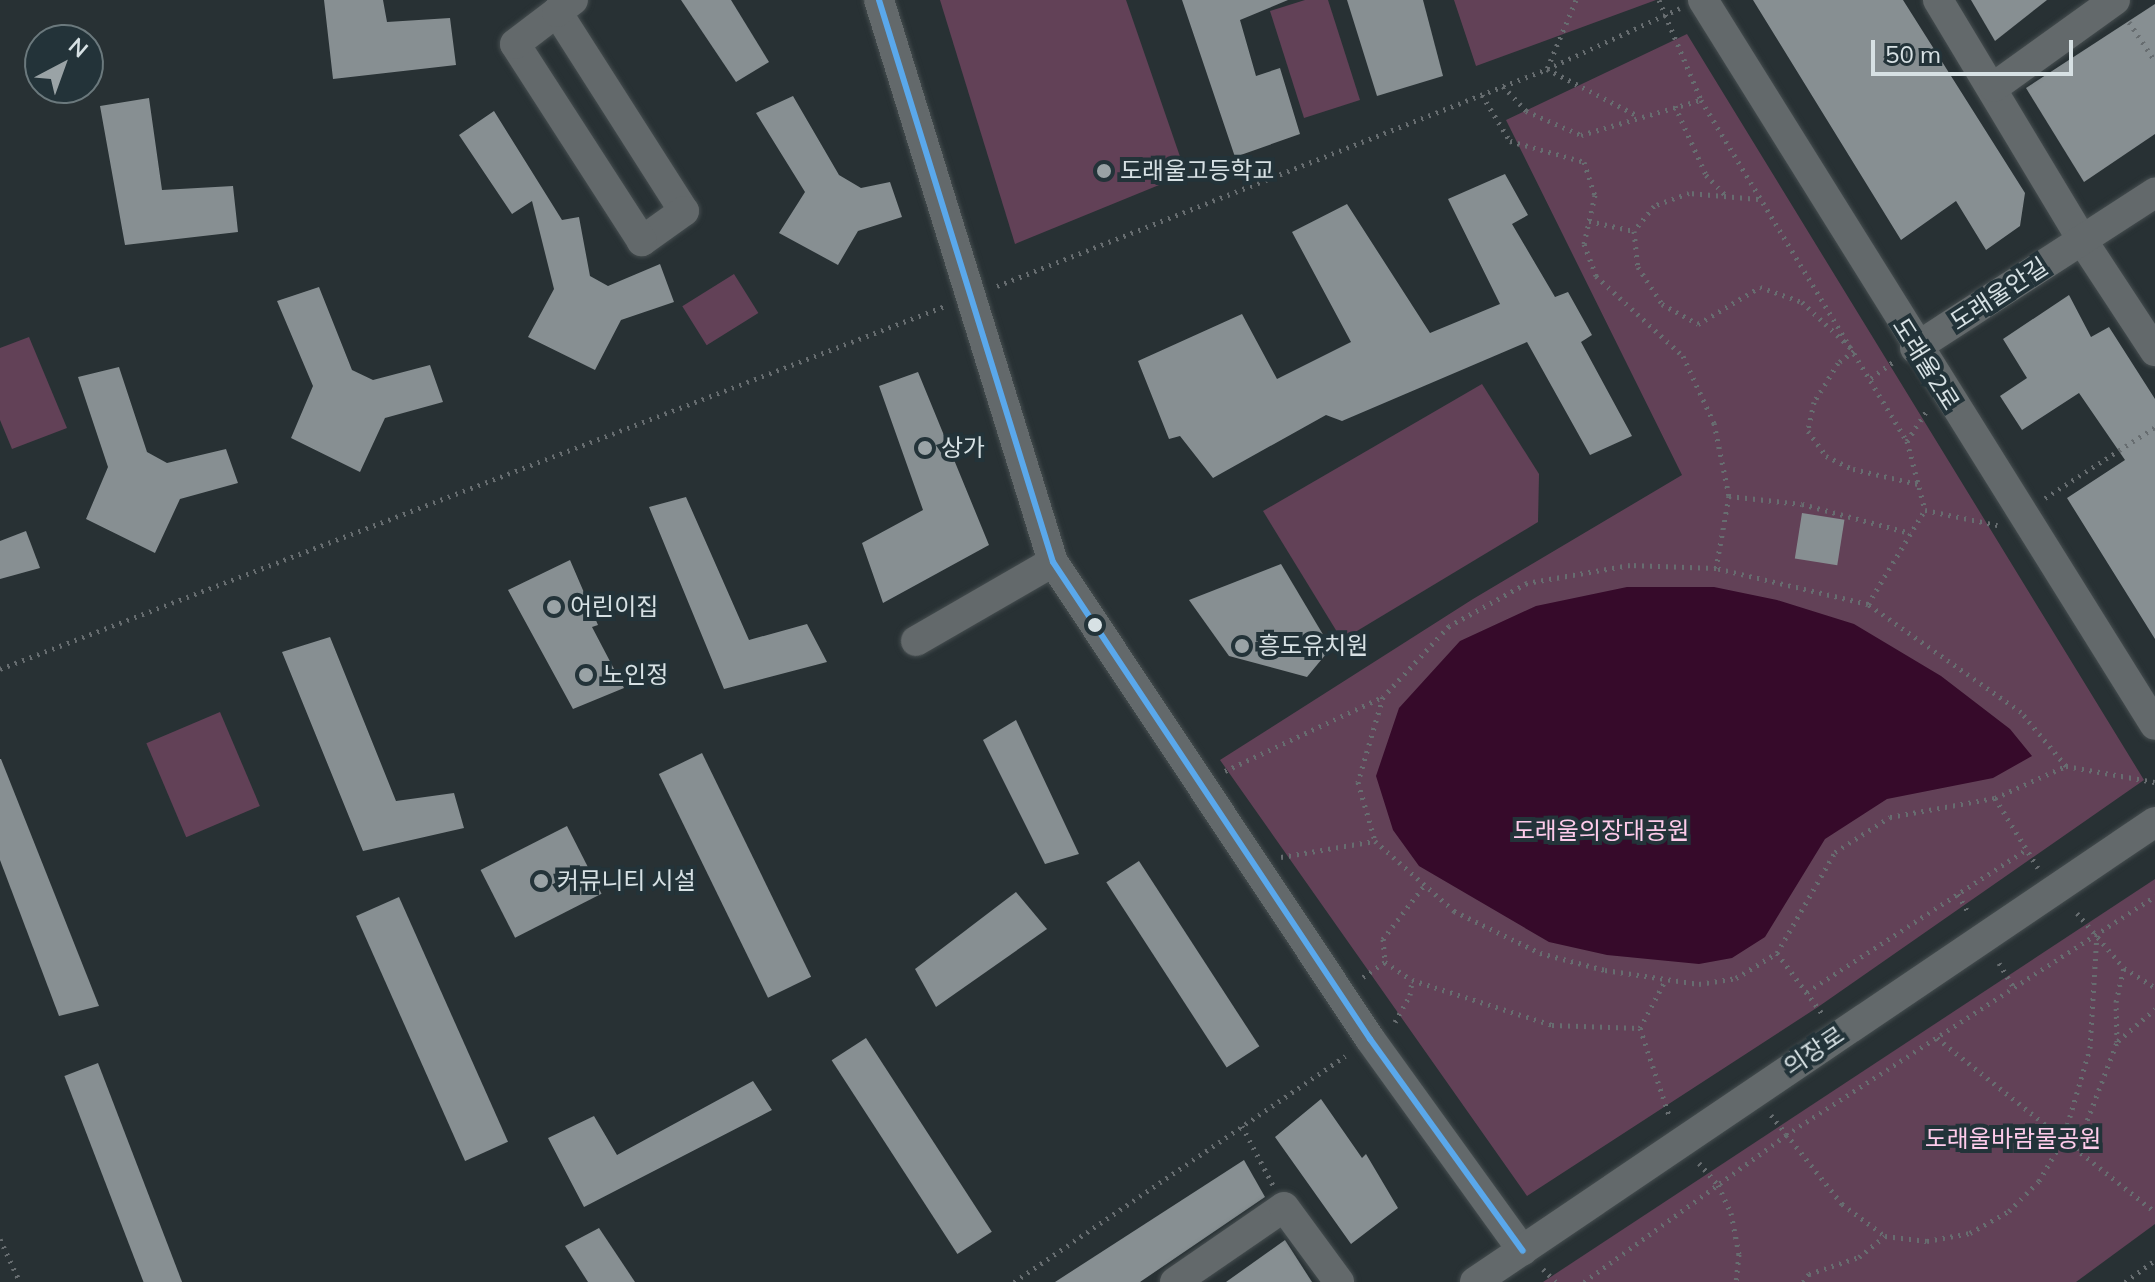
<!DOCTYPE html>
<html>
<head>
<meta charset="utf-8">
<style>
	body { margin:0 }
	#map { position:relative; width:2155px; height:1282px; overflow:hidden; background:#283134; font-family:Mulish,"Noto Sans KR",sans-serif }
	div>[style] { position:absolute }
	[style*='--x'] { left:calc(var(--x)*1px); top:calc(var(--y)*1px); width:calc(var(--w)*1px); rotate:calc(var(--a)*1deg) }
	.green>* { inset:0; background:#624157; transform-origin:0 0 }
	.water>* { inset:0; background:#360a2a }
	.building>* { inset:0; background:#878f92; transform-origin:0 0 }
	.path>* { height:5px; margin-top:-2.5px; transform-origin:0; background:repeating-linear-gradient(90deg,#676d70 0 2px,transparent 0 8px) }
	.roads { filter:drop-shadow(0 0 2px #454d4f) drop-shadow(0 0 2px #454d4f) }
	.minor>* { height:30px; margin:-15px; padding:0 15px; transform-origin:15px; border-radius:15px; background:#63696b }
	.bus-1>* { height:6px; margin:-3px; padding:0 3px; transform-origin:3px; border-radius:3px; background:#5aa8eb }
	.dots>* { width:22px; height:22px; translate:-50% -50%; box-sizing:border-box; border:4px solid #233339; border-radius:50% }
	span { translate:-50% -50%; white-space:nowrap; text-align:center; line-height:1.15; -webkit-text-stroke:8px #233339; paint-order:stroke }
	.poi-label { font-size:24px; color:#d7e1e4 }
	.left { translate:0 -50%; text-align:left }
	.street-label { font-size:24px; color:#d7e1e4 }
	.park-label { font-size:24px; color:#fecbea }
	.north { position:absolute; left:24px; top:24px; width:80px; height:80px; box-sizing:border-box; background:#233339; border:2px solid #6b797d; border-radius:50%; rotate:41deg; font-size:22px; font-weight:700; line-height:32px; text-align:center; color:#d7e1e4 }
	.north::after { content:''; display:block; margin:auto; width:28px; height:36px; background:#9aa3a6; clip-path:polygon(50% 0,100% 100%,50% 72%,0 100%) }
	.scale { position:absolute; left:1871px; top:40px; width:202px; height:36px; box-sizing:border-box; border:4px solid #d7e1e4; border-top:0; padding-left:10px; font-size:24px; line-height:28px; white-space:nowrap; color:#d7e1e4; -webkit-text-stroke:6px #233339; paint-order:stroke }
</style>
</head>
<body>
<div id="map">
	<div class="green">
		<i style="clip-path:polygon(940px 0,1126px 0,1186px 174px,1015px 244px)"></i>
		<i style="clip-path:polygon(1305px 0,1328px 0,1360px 100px,1304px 118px,1270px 11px)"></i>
		<i style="clip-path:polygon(1454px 0,1656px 0,1476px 66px)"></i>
		<i style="clip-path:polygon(1687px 34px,2144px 780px,1818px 1007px,1527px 1196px,1220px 760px,1473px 599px,1682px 475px,1506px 120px)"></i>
		<i style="left:734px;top:274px;width:46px;height:61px;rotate:58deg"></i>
		<i style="clip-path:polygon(29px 337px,67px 428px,12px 449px,0 420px,0 348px)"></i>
		<i style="clip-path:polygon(1482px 384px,1539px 474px,1538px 522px,1342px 640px,1263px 511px)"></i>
		<i style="left:220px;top:712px;width:102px;height:80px;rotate:67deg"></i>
		<i style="clip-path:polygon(2155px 879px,2155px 1224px,2076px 1282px,1543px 1282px)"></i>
	</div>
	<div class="water">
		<i style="clip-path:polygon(1627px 587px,1714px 587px,1777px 600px,1854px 624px,1941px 676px,2010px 729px,2032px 756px,1993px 778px,1887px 799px,1825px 839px,1765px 937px,1732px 958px,1699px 964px,1607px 955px,1549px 942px,1419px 866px,1393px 830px,1376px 776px,1399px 708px,1460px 641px,1536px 606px)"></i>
	</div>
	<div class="building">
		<i style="clip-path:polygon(324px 0,383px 0,387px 22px,450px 18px,456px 65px,333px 79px)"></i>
		<i style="clip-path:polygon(681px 0,731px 0,769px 62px,736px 82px)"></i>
		<i style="clip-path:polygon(1182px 0,1288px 0,1240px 20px,1256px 76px,1280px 68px,1300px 134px,1235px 157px)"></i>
		<i style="clip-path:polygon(1347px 0,1423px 0,1443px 76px,1377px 96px)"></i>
		<i style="clip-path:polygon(1753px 0,1903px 0,2025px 193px,2020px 226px,1986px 250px,1956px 201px,1901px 240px)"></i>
		<i style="clip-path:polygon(1971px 0,2047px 0,1995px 41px)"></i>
		<i style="clip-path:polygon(2155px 4px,2155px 134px,2084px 182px,2026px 88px)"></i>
		<i style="clip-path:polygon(793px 96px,839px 175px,861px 188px,890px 182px,902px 217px,858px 231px,838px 265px,779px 233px,805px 192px,756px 113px)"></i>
		<i style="clip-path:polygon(149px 98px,162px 190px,233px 186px,238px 232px,125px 245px,100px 106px)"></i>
		<i style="clip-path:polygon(494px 111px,562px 220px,579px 217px,590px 276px,608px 286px,660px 264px,674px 302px,621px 320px,595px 370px,528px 337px,554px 289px,532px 201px,512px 214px,459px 135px)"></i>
		<i style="clip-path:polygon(1505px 174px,1528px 215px,1512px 224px,1555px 297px,1568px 292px,1592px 335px,1581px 342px,1632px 436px,1590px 455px,1527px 342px,1342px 421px,1326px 415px,1213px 478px,1180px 436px,1169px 439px,1138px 361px,1242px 314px,1277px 379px,1351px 342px,1292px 232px,1347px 204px,1430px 333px,1500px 304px,1448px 199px)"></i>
		<i style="clip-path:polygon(319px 287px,352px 370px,373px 380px,430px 365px,443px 402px,385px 418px,360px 472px,291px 438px,313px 386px,277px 301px)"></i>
		<i style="clip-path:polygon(2069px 295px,2091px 337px,2109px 327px,2155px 399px,2155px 639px,2067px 498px,2125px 460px,2079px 393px,2022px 430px,2000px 396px,2027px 378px,2003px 339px)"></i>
		<i style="clip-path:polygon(119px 367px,147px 452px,167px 463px,226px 449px,238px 483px,180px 499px,155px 553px,86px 519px,108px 467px,78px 377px)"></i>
		<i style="clip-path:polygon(918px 372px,989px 545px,883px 603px,862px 543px,923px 510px,879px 386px)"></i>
		<i style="clip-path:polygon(686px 497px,749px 640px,807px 624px,827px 662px,724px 689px,649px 507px)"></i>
		<i style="left:1802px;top:513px;width:43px;height:46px;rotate:9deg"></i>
		<i style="clip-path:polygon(26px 531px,40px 568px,0 579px,0 541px)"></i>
		<i style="clip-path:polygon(570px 560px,598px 625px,592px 627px,624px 688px,573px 709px,508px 590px)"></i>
		<i style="clip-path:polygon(1281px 564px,1331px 648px,1307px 677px,1229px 656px,1189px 600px)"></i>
		<i style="clip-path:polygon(330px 637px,396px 801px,454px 793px,464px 828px,363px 851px,282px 652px)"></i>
		<i style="clip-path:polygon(1016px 720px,1079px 854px,1045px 864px,983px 740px)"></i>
		<i style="left:702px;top:753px;width:249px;height:48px;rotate:64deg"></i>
		<i style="clip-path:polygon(0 759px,1px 759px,99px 1006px,59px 1016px,0 860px)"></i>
		<i style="left:567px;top:826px;width:76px;height:97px;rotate:63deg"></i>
		<i style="left:1139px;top:861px;width:221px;height:39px;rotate:57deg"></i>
		<i style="clip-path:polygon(1016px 892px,1047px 929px,936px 1007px,915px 969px)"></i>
		<i style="left:399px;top:897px;width:268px;height:47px;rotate:66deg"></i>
		<i style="left:866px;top:1038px;width:231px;height:41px;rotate:57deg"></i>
		<i style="left:98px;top:1063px;width:235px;height:36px;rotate:69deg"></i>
		<i style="clip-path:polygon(753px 1081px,772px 1110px,584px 1207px,548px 1138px,594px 1116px,617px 1155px)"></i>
		<i style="clip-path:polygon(1321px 1099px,1362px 1158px,1366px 1154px,1398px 1208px,1351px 1244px,1275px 1137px)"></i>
		<i style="clip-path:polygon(1244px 1160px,1265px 1197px,1140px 1282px,1055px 1282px)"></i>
		<i style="clip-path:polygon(599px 1228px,635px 1282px,588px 1282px,565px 1246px)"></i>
		<i style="clip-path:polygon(1285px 1240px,1312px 1282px,1226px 1282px)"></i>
	</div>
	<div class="path">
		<i style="--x:1576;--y:0;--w:75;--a:112.8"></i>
		<i style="--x:1547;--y:69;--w:102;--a:27.3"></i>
		<i style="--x:1659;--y:0;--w:108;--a:67.2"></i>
		<i style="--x:1701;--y:100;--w:398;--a:58.9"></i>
		<i style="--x:1907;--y:441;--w:71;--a:75.4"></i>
		<i style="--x:2129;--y:22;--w:47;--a:56.3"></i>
		<i style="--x:1503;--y:86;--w:34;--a:47"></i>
		<i style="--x:1526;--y:111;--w:60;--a:23.6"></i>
		<i style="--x:1581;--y:135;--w:125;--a:-16.3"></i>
		<i style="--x:1482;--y:95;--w:54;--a:58.7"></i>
		<i style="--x:1510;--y:141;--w:77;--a:15.8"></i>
		<i style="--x:1584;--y:162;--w:35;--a:72"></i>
		<i style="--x:1595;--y:195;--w:50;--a:102.7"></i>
		<i style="--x:1584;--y:244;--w:34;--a:69"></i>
		<i style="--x:1596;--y:276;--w:118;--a:42.6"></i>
		<i style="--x:1683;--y:356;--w:74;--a:65.2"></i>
		<i style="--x:1714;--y:423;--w:75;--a:78.4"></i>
		<i style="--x:1729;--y:496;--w:73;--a:100.2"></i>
		<i style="--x:1675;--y:106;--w:76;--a:65.8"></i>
		<i style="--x:1706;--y:175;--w:28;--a:46"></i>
		<i style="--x:1758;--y:199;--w:69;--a:-175"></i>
		<i style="--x:1689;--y:193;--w:37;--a:160"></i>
		<i style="--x:1654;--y:206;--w:32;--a:129"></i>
		<i style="--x:1634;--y:231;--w:36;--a:84"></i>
		<i style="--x:1638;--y:267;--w:44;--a:57"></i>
		<i style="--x:1662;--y:304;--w:41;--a:29.1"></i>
		<i style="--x:1698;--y:324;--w:72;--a:-30.8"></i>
		<i style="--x:1760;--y:287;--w:45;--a:19.7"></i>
		<i style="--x:1802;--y:302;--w:71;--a:43.3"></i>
		<i style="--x:1854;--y:351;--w:20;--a:143"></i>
		<i style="--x:1838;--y:363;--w:46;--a:121.6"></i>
		<i style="--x:1814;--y:402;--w:30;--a:102"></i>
		<i style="--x:1808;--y:431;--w:31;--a:54"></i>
		<i style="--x:1826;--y:456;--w:30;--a:26"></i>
		<i style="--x:1853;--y:469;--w:67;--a:13"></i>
		<i style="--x:1589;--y:221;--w:46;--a:12.5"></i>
		<i style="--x:997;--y:286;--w:591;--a:-21.53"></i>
		<i style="--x:1547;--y:69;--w:146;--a:-24.6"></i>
		<i style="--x:1871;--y:378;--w:27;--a:-36"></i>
		<i style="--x:1907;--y:441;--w:35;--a:-57"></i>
		<i style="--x:1729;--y:496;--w:73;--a:6.3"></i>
		<i style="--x:1802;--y:504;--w:112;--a:15"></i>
		<i style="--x:2045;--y:498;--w:131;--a:-32.8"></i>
		<i style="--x:1868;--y:604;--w:110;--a:-58.8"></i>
		<i style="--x:1925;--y:510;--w:74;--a:11.8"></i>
		<i style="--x:0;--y:669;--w:1012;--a:-21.01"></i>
		<i style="--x:2066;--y:766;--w:70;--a:-129.8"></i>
		<i style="--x:2021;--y:712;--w:187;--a:-144.8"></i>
		<i style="--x:1868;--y:604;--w:156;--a:-166.7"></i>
		<i style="--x:1716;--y:568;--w:86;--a:-178"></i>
		<i style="--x:1630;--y:565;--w:105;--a:170.1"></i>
		<i style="--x:1527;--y:583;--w:89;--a:151.1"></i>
		<i style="--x:1449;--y:626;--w:97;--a:132.9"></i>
		<i style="--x:1383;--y:697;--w:89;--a:106.4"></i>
		<i style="--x:1358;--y:782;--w:61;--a:73.9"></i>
		<i style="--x:1375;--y:841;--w:106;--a:41.5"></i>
		<i style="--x:1454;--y:911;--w:96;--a:26"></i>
		<i style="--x:1540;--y:953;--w:67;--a:14.7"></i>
		<i style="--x:1605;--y:970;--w:95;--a:8.5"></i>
		<i style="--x:1699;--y:984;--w:37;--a:-9"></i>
		<i style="--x:1736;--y:978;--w:48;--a:-31.4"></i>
		<i style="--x:1777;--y:953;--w:116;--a:-60.1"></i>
		<i style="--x:1835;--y:852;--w:65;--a:-32.5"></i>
		<i style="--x:1890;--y:817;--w:107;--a:-10.3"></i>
		<i style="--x:1995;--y:798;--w:78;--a:-24.3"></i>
		<i style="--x:2066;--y:766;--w:90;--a:10.2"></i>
		<i style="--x:1225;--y:771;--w:174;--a:-25.2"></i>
		<i style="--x:1995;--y:798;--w:82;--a:58.4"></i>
		<i style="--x:1281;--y:857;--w:95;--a:-9.7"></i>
		<i style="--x:1423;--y:887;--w:66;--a:127.6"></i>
		<i style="--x:1383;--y:939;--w:23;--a:85"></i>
		<i style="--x:1385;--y:962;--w:32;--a:34"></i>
		<i style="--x:1412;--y:980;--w:147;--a:17.8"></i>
		<i style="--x:1552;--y:1025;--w:88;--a:2"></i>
		<i style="--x:1640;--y:1028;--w:55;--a:-62"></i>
		<i style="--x:1958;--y:894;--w:23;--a:61"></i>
		<i style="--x:2077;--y:913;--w:72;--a:49.5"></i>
		<i style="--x:2124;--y:968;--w:36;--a:32"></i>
		<i style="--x:1777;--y:953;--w:79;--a:53.3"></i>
		<i style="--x:1999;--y:963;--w:29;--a:59"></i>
		<i style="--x:1363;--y:977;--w:27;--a:-34"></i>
		<i style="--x:1807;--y:992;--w:259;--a:-33"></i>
		<i style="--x:1395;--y:1022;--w:31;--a:-61"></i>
		<i style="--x:1410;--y:995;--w:15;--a:-82"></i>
		<i style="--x:1640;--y:1028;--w:95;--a:71.6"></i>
		<i style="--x:1937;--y:1038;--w:279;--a:38.6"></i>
		<i style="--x:2118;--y:1041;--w:49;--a:-40.9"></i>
		<i style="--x:1771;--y:1115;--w:114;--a:51.4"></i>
		<i style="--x:1842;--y:1204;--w:54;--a:36.7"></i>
		<i style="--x:1885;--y:1236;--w:42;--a:6.8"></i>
		<i style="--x:1927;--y:1241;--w:44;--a:-10.5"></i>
		<i style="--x:1970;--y:1233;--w:45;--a:-29.4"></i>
		<i style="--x:2009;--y:1211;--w:42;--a:-45"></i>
		<i style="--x:2039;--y:1181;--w:48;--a:-59.7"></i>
		<i style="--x:2063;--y:1140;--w:96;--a:-73.6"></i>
		<i style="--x:2090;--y:1048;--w:113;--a:-86.5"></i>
		<i style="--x:1242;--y:1126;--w:67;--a:62.3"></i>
		<i style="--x:2076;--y:1150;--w:116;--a:-69.2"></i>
		<i style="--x:2117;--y:1042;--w:40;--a:-91.4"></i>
		<i style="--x:2116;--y:1002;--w:35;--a:-77"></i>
		<i style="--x:1699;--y:1163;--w:29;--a:49"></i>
		<i style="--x:1718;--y:1185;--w:31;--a:65"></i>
		<i style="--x:1731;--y:1213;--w:42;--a:79"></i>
		<i style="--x:1739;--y:1254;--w:28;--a:96"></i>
		<i style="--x:0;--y:1239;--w:47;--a:65.1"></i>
		<i style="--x:1543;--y:1269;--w:18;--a:45"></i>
		<i style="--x:1014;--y:1282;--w:401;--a:-34.3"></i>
		<i style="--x:1584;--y:1282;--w:250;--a:-36"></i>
		<i style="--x:1786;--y:1135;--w:440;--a:-32.9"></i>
		<i style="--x:1803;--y:1282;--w:10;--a:-53"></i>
		<i style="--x:1809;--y:1274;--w:53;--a:-18.8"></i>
		<i style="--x:1859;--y:1257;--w:33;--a:-39"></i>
		<i style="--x:2125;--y:1282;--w:37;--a:-36"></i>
	</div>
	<div class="roads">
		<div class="minor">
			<i style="--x:879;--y:0;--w:588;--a:72.8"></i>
			<i style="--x:1053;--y:562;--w:573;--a:56.39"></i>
			<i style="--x:1370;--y:1039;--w:261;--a:54.2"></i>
			<i style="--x:1703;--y:0;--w:854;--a:58.06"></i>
			<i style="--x:1938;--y:0;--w:280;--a:59"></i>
			<i style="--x:2082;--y:240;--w:133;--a:56.7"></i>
			<i style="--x:557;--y:12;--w:236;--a:57.5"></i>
			<i style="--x:684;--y:211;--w:52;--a:144.5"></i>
			<i style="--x:642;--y:241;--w:234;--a:-122.8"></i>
			<i style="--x:515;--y:44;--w:53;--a:-37.3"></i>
			<i style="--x:557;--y:12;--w:20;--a:-37"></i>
			<i style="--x:1994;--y:87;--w:149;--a:-35.7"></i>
			<i style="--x:1915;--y:348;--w:286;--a:-32.9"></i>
			<i style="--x:916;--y:641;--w:158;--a:-30"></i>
			<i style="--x:1175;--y:1282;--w:132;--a:-34.5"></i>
			<i style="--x:1284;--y:1207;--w:93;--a:53.7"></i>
			<i style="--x:1475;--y:1282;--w:821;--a:-34.08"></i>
		</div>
	</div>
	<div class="bus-1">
		<i style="--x:879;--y:0;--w:588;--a:72.8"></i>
		<i style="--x:1053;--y:562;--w:573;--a:56.39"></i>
		<i style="--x:1370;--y:1039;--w:261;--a:54.2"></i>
	</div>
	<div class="dots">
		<i style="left:1104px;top:171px;background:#9aa3a6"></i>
		<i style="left:925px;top:448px;background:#9aa3a6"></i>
		<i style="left:554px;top:607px;background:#9aa3a6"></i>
		<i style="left:1095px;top:625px;background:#d7e1e4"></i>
		<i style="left:1242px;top:646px;background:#9aa3a6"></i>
		<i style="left:586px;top:675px;background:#9aa3a6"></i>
		<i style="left:541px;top:881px;background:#9aa3a6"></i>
	</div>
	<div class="poi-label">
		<span class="left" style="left:1120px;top:171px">도래울고등학교</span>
		<span class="left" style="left:941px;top:448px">상가</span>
		<span class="left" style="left:570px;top:607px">어린이집</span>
		<span class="left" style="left:1258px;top:646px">흥도유치원</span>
		<span class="left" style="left:602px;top:675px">노인정</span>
		<span class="left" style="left:557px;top:881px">커뮤니티 시설</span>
	</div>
	<div class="street-label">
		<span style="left:1999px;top:294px;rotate:-33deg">도래울안길</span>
		<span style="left:1926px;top:364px;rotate:58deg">도래울2로</span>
		<span style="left:1814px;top:1051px;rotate:-34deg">의장로</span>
	</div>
	<div class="park-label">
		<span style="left:1601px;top:831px">도래울의장대공원</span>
		<span style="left:2013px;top:1139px">도래울바람물공원</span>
	</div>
	<div class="north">N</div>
	<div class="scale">50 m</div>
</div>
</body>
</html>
